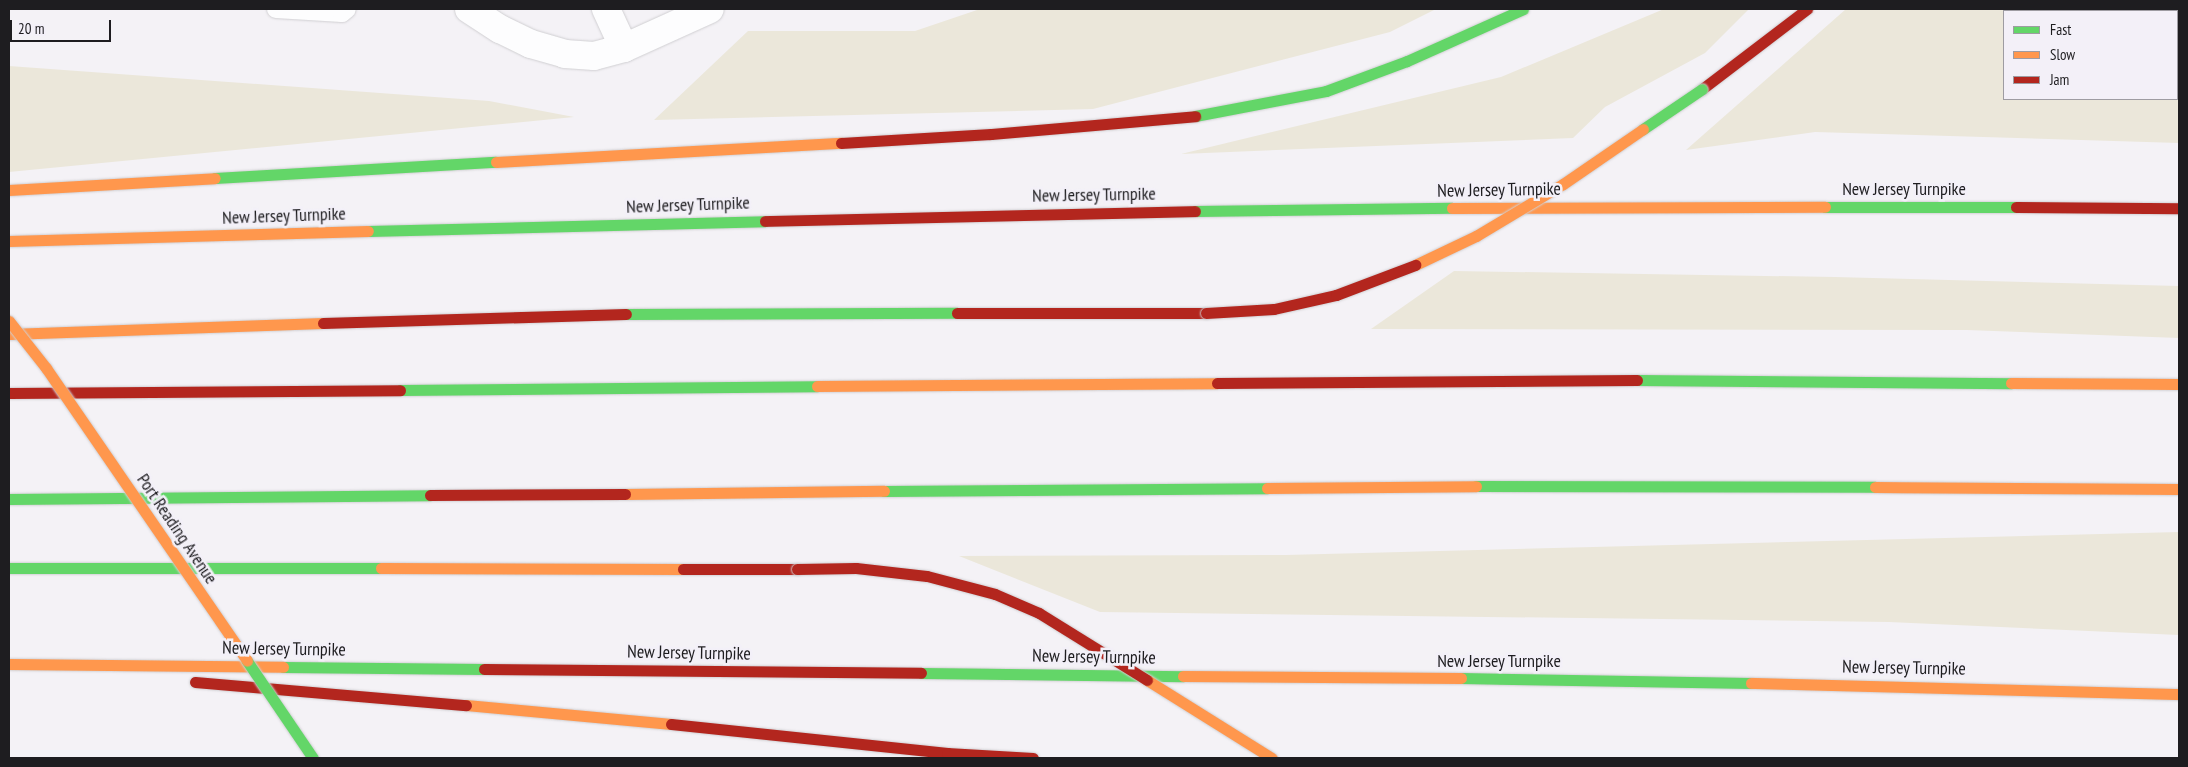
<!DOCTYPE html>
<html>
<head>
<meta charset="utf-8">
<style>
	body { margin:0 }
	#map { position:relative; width:2188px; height:767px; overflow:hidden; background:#f4f2f6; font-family:"PT Sans Narrow",sans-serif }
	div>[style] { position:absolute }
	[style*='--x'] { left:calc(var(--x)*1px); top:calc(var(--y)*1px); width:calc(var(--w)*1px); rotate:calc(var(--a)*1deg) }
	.green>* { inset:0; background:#ebe7da }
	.roads { filter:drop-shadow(0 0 1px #d0cfd2) drop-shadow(0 0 1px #d0cfd2) }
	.lane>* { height:18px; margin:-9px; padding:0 9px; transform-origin:9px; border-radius:9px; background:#fdfdfe }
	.street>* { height:28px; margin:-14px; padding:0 14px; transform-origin:14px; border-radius:14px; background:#fdfdfe }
	.fast>* { height:11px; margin:-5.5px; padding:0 5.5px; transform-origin:5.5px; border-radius:5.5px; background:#63d668 }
	.slow>* { height:11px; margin:-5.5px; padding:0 5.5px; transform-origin:5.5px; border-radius:5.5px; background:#ff974d }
	.jam>* { height:11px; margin:-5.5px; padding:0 5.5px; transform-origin:5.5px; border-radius:5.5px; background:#b3261e }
	.bridges { filter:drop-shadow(0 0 1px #d0cfd2) drop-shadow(0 0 1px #d0cfd2) }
	.fast-bridge>* { height:11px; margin:-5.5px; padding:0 5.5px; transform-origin:5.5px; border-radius:5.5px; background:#63d668 }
	.slow-bridge>* { height:11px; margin:-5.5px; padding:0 5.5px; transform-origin:5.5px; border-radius:5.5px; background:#ff974d }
	.jam-bridge>* { height:11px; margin:-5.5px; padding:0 5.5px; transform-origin:5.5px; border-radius:5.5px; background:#b3261e }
	span { translate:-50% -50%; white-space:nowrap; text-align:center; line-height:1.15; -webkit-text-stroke:5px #f3f0f8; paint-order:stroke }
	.street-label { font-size:18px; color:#1e1d20 }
	.frame { position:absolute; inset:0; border:10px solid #1e1d20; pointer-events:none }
	.legend { position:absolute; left:2003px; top:10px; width:175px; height:90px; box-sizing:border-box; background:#f3f0f8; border:1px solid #9e9ca2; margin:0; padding:6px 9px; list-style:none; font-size:15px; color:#1e1d20 }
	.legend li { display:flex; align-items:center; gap:10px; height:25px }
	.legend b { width:25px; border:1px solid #9e9ca2 }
	.scale { position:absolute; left:10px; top:20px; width:101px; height:22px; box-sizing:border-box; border:2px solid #1e1d20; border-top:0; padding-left:6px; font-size:15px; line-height:18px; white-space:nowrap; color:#1e1d20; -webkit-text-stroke:4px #f3f0f8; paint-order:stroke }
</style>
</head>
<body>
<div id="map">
	<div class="green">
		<i style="clip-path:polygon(980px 9px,1436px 9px,1390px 32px,1093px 109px,654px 120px,748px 31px,915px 31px)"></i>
		<i style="clip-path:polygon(1664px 9px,1749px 9px,1705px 53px,1605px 107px,1573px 138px,1181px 154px,1501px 77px)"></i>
		<i style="clip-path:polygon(evenodd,1846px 9px,2179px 9px,2179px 143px,1815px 132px,1686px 150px,1846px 9px,2177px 11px,2177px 99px,2004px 99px,2004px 11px,2177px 11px)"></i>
		<i style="clip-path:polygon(9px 66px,489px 101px,574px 117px,9px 172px)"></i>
		<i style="clip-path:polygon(1454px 271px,1835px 277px,2179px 286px,2179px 338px,1967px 330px,1371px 329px)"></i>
		<i style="clip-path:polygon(2179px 532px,2179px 635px,1889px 622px,1100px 612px,959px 556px,1286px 555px)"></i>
	</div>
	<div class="roads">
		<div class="lane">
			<i style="--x:276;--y:9;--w:66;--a:3.5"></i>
			<i style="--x:342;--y:13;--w:6;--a:-39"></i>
		</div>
		<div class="street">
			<i style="--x:469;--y:9;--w:37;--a:33"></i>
			<i style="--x:500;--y:29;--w:34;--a:26"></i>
			<i style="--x:531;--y:44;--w:35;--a:16"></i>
			<i style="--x:565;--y:54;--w:29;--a:4"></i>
			<i style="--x:594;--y:56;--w:31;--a:-15"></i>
			<i style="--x:624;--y:48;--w:94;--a:-24.4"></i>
			<i style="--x:606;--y:9;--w:43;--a:65.2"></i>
		</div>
		<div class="fast">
			<i style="--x:1195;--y:116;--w:133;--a:-10.8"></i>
			<i style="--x:1326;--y:91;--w:86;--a:-20.3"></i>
			<i style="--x:1407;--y:61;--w:127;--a:-24.1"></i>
			<i style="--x:215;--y:178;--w:281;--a:-3.3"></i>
			<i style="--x:1825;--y:207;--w:191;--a:0"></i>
			<i style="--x:1195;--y:211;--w:257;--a:-0.7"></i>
			<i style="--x:368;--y:231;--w:397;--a:-1.4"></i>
			<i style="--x:626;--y:314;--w:331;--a:-0.2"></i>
			<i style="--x:1637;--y:380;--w:374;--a:0.5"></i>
			<i style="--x:400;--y:390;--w:417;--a:-0.5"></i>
			<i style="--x:1476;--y:486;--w:399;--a:0.1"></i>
			<i style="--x:884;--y:491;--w:383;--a:-0.4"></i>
			<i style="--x:9;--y:499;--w:421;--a:-0.5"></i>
			<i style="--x:9;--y:568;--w:372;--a:0"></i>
			<i style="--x:283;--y:667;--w:201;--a:0.6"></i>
			<i style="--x:921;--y:673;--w:262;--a:0.7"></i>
			<i style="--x:1461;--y:678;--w:290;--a:1"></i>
		</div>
		<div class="slow">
			<i style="--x:496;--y:162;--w:346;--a:-3.2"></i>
			<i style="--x:9;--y:190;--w:206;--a:-3.3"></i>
			<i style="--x:1452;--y:208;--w:373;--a:-0.2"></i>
			<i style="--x:9;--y:241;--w:359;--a:-1.6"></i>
			<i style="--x:9;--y:334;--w:314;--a:-2"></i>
			<i style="--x:2011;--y:383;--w:168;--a:0.3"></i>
			<i style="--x:817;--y:386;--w:400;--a:-0.4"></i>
			<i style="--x:1875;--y:487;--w:304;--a:0.4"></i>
			<i style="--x:1267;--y:488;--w:209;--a:-0.5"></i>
			<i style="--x:625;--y:494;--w:259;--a:-0.7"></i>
			<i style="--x:381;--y:568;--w:302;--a:0.2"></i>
			<i style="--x:9;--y:664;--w:274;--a:0.6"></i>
			<i style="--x:1183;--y:676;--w:278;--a:0.4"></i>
			<i style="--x:1751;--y:683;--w:428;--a:1.5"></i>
			<i style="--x:466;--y:705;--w:206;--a:5.3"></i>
		</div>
		<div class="jam">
			<i style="--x:1702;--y:89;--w:132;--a:-37.3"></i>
			<i style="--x:841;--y:143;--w:150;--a:-3.4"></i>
			<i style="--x:991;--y:134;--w:205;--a:-5"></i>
			<i style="--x:2016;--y:207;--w:163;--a:0.4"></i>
			<i style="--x:765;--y:221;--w:430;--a:-1.3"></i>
			<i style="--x:957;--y:313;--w:249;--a:0"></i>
			<i style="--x:323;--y:323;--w:303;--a:-1.7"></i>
			<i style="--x:1217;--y:383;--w:420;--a:-0.4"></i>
			<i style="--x:9;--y:393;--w:391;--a:-0.4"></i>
			<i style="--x:430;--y:495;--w:195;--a:-0.3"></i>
			<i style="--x:683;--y:569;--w:114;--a:0"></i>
			<i style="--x:484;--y:669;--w:437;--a:0.5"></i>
			<i style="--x:195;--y:682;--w:272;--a:4.9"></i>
			<i style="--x:671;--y:724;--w:278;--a:6"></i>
			<i style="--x:947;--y:753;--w:86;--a:3.3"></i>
		</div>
	</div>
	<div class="bridges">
		<div class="fast-bridge">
			<i style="--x:1643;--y:129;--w:71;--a:-34.1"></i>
			<i style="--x:247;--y:661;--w:117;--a:55.8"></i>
		</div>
		<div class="slow-bridge">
			<i style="--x:1415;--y:265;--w:68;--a:-25.4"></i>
			<i style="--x:1476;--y:236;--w:101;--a:-30.9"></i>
			<i style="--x:1563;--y:184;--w:97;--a:-34.5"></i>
			<i style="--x:9;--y:321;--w:60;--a:51.8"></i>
			<i style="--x:46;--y:368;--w:355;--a:55.5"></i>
			<i style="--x:1147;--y:680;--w:147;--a:32"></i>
		</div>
		<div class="jam-bridge">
			<i style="--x:1206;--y:313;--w:68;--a:-3.4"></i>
			<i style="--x:1274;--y:309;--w:64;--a:-12.7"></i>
			<i style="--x:1336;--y:295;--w:85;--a:-20.8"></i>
			<i style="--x:797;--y:569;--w:59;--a:-1"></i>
			<i style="--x:856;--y:568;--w:71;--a:6.4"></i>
			<i style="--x:927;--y:576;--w:70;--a:14.8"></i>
			<i style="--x:995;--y:594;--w:48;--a:23.4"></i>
			<i style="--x:1039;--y:613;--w:127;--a:31.8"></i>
		</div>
	</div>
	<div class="street-label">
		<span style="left:1904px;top:189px">New Jersey Turnpike</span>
		<span style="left:1499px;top:190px;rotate:-1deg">New Jersey Turnpike</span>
		<span style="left:1094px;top:195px;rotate:-1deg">New Jersey Turnpike</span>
		<span style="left:688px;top:205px;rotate:-2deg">New Jersey Turnpike</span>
		<span style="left:284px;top:216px;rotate:-2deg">New Jersey Turnpike</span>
		<span style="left:177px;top:529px;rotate:56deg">Port Reading Avenue</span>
		<span style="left:284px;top:649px;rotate:1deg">New Jersey Turnpike</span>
		<span style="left:689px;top:653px;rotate:1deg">New Jersey Turnpike</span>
		<span style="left:1094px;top:657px;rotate:1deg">New Jersey Turnpike</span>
		<span style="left:1499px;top:661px">New Jersey Turnpike</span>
		<span style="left:1904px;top:668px;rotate:1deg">New Jersey Turnpike</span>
	</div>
	<div class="frame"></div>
	<ul class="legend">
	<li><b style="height:6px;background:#63d668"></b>Fast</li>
	<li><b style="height:6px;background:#ff974d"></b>Slow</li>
	<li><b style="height:6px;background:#b3261e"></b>Jam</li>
	</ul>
	<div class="scale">20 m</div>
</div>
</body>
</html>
